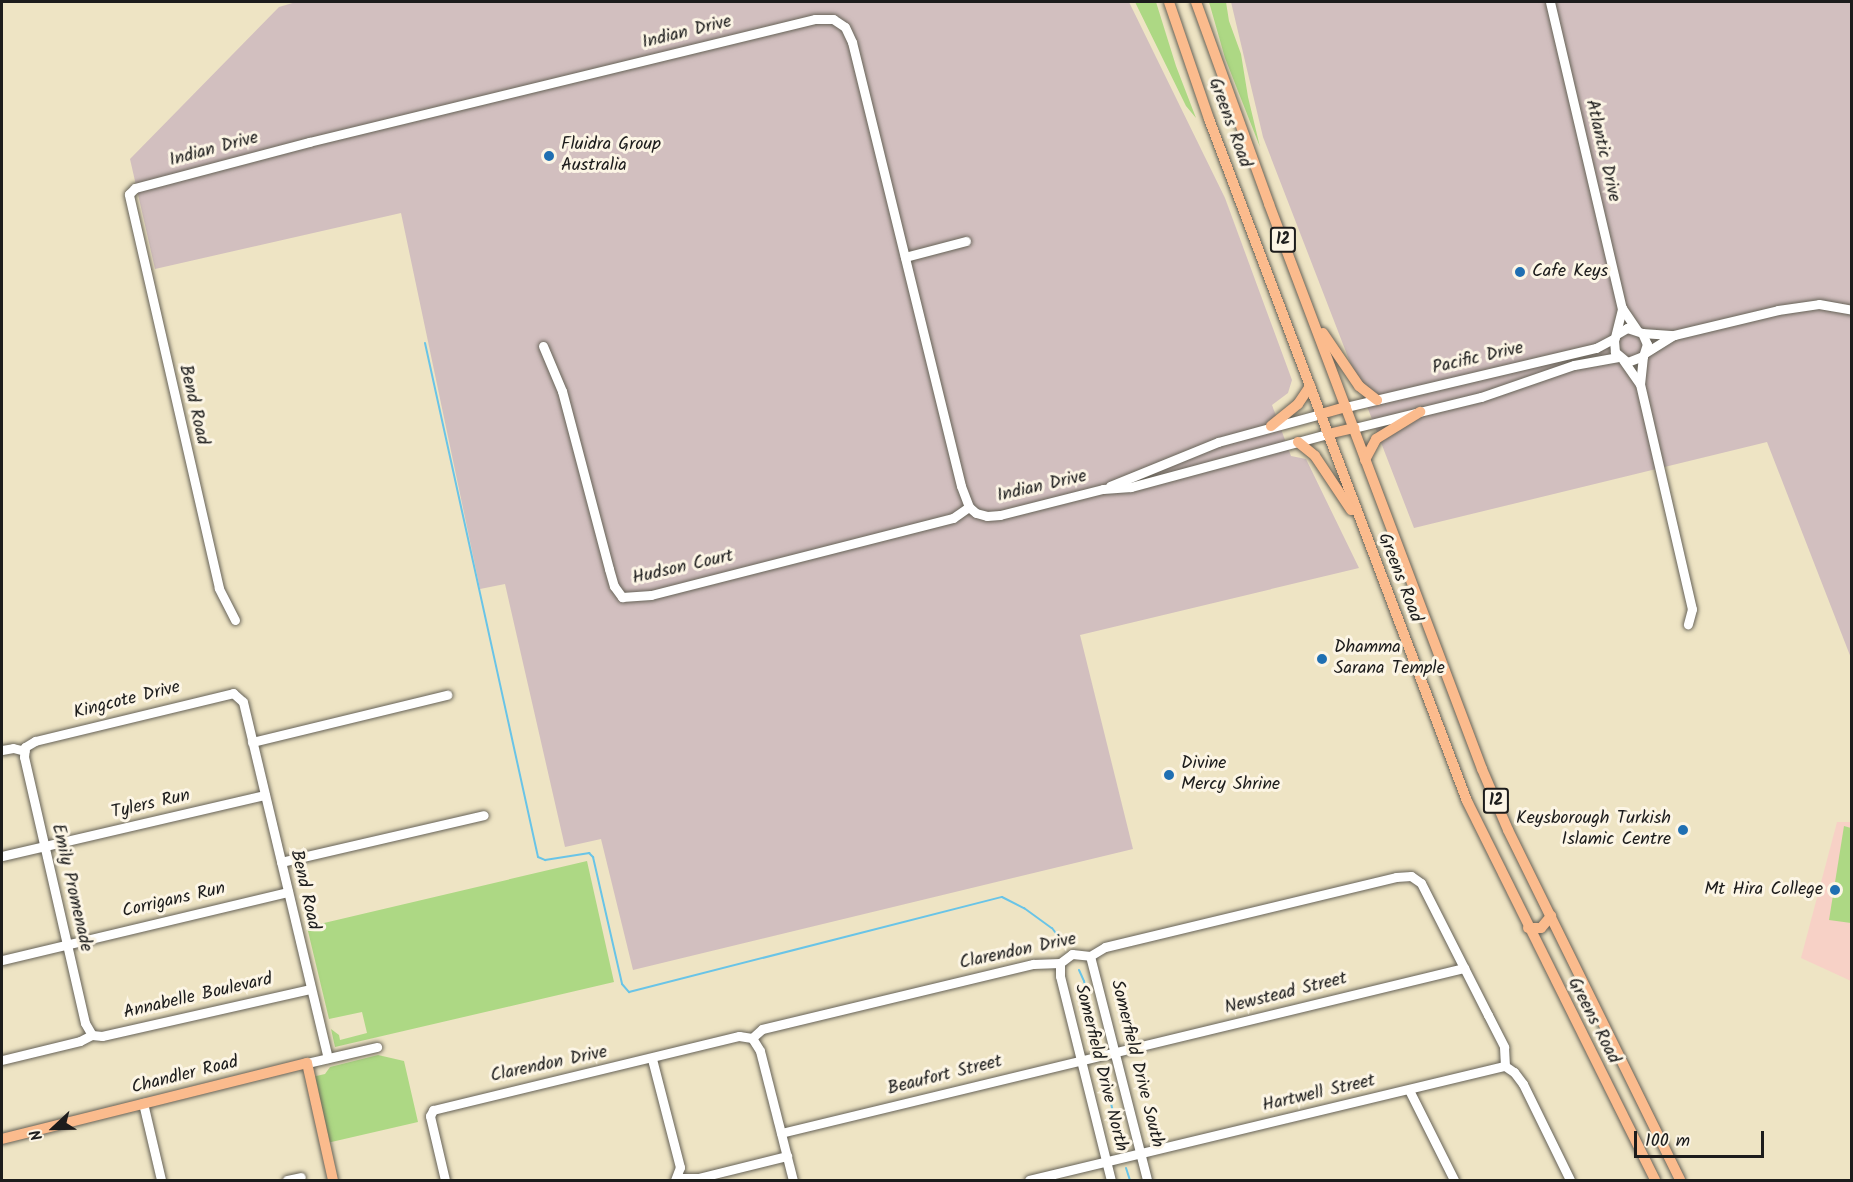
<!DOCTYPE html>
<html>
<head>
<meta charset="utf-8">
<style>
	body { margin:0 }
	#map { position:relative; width:1853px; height:1182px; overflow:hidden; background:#eee4c4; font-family:Kalam,sans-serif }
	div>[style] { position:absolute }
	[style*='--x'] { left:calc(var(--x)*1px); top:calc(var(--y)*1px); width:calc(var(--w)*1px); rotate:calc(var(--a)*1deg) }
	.built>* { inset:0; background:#f7d1c6 }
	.industrial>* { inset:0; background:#d2bfbf }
	.green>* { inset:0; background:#add884 }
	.stream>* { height:2px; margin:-1px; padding:0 1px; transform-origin:1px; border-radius:1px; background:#69c4e7 }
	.roads { filter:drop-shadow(0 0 2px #666257) drop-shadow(0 0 2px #666257) }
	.minor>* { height:9px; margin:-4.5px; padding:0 4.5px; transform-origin:4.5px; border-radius:4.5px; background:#fff }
	.major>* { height:10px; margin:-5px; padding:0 5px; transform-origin:5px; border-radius:5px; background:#fbbb8d }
	.dots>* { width:16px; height:16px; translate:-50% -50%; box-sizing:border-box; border:3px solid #fcf5e5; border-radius:50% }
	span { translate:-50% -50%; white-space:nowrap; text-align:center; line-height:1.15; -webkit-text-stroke:6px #fcf5e5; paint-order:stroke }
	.shield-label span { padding:2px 4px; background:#fcf5e5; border:2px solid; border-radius:4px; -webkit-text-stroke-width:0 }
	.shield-label { font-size:16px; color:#1c1c1c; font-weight:700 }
	.street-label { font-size:18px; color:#1c1c1c }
	.poi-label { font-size:18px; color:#1c1c1c }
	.left { translate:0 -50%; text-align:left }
	.right { translate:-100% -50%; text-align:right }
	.frame { position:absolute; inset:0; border:3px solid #1c1c1c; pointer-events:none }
	.north { position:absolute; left:24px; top:1098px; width:60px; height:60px; -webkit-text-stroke:4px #fcf5e5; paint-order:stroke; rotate:248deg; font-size:16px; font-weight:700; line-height:24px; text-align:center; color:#1c1c1c }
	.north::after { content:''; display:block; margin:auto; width:21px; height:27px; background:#1c1c1c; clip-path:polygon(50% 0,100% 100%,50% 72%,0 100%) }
	.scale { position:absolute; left:1634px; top:1131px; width:130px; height:27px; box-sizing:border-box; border:3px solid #1c1c1c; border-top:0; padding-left:8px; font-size:18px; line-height:21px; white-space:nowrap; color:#1c1c1c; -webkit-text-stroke:4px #fcf5e5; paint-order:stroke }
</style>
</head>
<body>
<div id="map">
	<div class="built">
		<i style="clip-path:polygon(1837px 822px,1851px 822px,1851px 981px,1801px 958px)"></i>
	</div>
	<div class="industrial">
		<i style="clip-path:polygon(296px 2px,1129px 2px,1225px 198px,1292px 380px,1288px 393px,1272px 405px,1291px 456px,1306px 459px,1359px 568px,1080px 635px,1133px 849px,633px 970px,601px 839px,565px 847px,505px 584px,480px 589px,401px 213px,155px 269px,130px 159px,279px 7px)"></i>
		<i style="clip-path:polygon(1231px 2px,1851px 2px,1851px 658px,1767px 442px,1414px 528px,1263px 137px)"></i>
	</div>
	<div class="green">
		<i style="clip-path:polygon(1135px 2px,1156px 2px,1176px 66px,1196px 118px,1186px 106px)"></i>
		<i style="clip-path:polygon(1209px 2px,1226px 2px,1229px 21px,1241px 54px,1248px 97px,1260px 147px,1225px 58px)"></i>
		<i style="clip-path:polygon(1844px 826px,1851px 828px,1851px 923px,1829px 920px)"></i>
		<i style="clip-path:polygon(587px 861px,614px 982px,335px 1047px,331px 1029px,339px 1035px,340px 1040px,367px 1033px,362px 1012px,329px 1019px,307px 927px)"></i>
		<i style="clip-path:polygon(378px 1055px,404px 1061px,418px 1122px,327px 1143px,312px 1077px,325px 1074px,330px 1067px)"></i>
	</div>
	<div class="stream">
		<i style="--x:425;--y:343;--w:526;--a:77.6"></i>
		<i style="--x:538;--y:857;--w:8;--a:23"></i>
		<i style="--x:545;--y:860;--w:45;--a:-9"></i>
		<i style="--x:589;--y:853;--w:6;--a:45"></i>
		<i style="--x:593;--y:857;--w:130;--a:77.1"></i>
		<i style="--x:622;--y:984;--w:11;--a:49"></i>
		<i style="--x:629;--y:992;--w:385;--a:-14.3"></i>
		<i style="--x:1002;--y:897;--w:25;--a:27"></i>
		<i style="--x:1024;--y:908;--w:34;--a:36"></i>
		<i style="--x:1052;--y:928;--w:20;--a:53"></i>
		<i style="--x:1079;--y:970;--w:12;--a:66"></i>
		<i style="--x:1084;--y:981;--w:64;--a:78.3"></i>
		<i style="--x:1103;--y:1068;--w:81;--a:77.2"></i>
		<i style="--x:1126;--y:1168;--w:13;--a:72"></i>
	</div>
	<div class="roads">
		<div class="minor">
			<i style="--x:1550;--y:2;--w:314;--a:76.8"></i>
			<i style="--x:1622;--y:308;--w:27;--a:56"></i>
			<i style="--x:905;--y:257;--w:63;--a:-14.7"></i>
			<i style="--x:1642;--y:333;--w:32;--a:4"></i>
			<i style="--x:1617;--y:334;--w:12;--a:-31"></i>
			<i style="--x:1627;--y:328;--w:16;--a:18"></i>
			<i style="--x:1642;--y:333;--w:12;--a:66"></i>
			<i style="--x:1647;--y:344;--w:13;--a:108"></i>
			<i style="--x:1643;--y:356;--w:17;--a:159"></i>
			<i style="--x:1627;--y:362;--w:16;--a:-140"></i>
			<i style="--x:1615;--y:352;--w:11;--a:-95"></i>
			<i style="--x:1614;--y:341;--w:34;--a:-76"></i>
			<i style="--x:543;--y:346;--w:49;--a:67.1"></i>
			<i style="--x:562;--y:391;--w:184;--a:75.2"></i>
			<i style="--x:609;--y:569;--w:18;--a:74"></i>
			<i style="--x:614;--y:586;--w:14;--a:54"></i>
			<i style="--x:622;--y:597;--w:29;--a:-4"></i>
			<i style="--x:651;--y:595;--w:312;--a:-14.3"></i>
			<i style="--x:953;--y:518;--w:19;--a:-35"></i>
			<i style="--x:1645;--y:353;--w:34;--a:-32"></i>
			<i style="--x:1674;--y:335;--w:107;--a:-13.5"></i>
			<i style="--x:1778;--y:310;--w:41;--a:-8.3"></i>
			<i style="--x:1819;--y:304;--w:34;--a:10"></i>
			<i style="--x:1643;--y:356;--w:28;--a:96"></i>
			<i style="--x:1640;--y:384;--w:231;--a:77"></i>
			<i style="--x:1692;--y:609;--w:16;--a:105"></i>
			<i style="--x:1623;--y:360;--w:29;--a:55"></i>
			<i style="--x:1346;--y:407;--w:257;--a:-13.3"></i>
			<i style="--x:1596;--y:348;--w:21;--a:-28"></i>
			<i style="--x:1354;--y:428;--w:131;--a:-13.7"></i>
			<i style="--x:1481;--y:397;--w:98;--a:-19"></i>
			<i style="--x:1574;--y:365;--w:45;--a:-10.3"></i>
			<i style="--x:1110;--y:486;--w:117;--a:-22.2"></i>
			<i style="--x:1218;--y:442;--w:107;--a:-15.2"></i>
			<i style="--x:235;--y:620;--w:36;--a:-117"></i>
			<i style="--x:219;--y:588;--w:404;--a:-102.9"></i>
			<i style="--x:129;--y:194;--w:8;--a:-45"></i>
			<i style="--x:135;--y:188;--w:180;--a:-14.8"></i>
			<i style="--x:309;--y:142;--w:521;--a:-13.66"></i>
			<i style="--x:815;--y:19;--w:18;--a:0"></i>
			<i style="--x:833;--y:19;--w:14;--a:34"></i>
			<i style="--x:845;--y:27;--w:17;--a:65"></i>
			<i style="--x:852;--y:42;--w:457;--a:76.2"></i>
			<i style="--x:961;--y:486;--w:22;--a:69"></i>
			<i style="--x:969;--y:507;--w:9;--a:41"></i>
			<i style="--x:976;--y:513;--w:11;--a:15"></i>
			<i style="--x:987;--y:516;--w:13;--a:-4"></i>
			<i style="--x:1000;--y:515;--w:106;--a:-14.2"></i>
			<i style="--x:1103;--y:489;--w:28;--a:-4"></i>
			<i style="--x:1131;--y:487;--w:204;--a:-15.1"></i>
			<i style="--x:252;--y:742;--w:201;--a:-13.6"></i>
			<i style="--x:2;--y:750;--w:11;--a:-10"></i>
			<i style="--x:13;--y:748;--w:12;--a:14"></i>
			<i style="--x:2;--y:856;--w:270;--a:-13.1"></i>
			<i style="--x:281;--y:862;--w:208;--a:-13"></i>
			<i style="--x:1090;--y:956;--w:17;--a:-31"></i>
			<i style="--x:1105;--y:947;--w:299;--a:-13.5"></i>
			<i style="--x:1396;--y:877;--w:15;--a:-4"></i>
			<i style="--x:1411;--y:876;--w:12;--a:35"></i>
			<i style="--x:1421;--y:883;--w:148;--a:63.1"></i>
			<i style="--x:1488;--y:1015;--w:36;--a:63"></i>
			<i style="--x:1504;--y:1047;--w:19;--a:87"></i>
			<i style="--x:1090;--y:956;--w:231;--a:75.7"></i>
			<i style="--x:2;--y:960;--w:294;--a:-13.4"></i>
			<i style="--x:1060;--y:963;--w:13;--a:90"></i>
			<i style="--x:1060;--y:976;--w:210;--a:76"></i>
			<i style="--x:1060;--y:963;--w:15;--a:-37"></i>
			<i style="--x:1072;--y:954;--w:18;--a:6"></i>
			<i style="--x:92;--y:1035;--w:14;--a:-120"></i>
			<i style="--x:85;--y:1023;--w:273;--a:-102.9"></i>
			<i style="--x:24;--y:757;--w:10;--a:-84"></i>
			<i style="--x:25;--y:747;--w:12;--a:-31"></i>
			<i style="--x:35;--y:741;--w:204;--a:-13.6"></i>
			<i style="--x:233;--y:693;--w:13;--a:42"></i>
			<i style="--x:243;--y:702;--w:366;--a:76.6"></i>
			<i style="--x:752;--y:1038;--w:13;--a:-42"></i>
			<i style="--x:762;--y:1029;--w:279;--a:-13.5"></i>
			<i style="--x:1033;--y:964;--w:27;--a:-2"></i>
			<i style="--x:752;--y:1038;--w:15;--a:58"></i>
			<i style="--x:760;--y:1051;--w:133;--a:75.7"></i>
			<i style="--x:652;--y:1059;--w:112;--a:75.5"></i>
			<i style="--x:680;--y:1167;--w:14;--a:111"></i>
			<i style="--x:2;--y:1060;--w:80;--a:-13.7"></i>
			<i style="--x:80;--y:1041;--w:13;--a:-27"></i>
			<i style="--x:92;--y:1035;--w:10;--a:6"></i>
			<i style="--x:102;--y:1036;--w:214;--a:-12.7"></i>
			<i style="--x:307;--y:1063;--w:72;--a:-12.9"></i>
			<i style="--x:1505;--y:1066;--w:11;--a:34"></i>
			<i style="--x:1514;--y:1072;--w:15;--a:53"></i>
			<i style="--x:1523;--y:1084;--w:107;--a:63.9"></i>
			<i style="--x:1409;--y:1090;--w:101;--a:63.4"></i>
			<i style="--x:143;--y:1103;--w:79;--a:76.8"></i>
			<i style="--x:781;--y:1133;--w:703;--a:-13.58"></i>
			<i style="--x:678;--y:1178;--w:20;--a:0"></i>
			<i style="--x:698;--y:1178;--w:92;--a:-13.9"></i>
			<i style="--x:287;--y:1180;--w:14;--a:-12"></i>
			<i style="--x:445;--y:1180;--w:66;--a:-103.2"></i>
			<i style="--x:430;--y:1116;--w:7;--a:-63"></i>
			<i style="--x:433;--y:1110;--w:315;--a:-13.6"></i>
			<i style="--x:739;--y:1036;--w:13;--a:9"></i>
			<i style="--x:1029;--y:1180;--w:489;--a:-13.5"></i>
		</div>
		<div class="major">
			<i style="--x:1169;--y:2;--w:124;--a:71.1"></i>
			<i style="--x:1209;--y:119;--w:729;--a:69.28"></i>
			<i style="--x:1467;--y:801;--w:423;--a:63.6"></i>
			<i style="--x:1196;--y:2;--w:215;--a:70.1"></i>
			<i style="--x:1269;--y:204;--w:604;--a:69.34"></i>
			<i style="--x:1482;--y:769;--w:66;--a:66.9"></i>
			<i style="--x:1508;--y:830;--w:390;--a:63.8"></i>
			<i style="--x:1323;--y:333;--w:64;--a:55.8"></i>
			<i style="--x:1359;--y:386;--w:23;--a:38"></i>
			<i style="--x:1321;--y:414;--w:26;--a:-16"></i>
			<i style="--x:1271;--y:426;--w:35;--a:-39"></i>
			<i style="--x:1298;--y:404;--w:22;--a:-56"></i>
			<i style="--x:1328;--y:434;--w:27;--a:-13"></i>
			<i style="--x:1298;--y:442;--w:22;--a:39"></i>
			<i style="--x:1315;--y:456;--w:65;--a:56.3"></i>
			<i style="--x:1365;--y:460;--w:24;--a:-62"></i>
			<i style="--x:1376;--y:439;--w:52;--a:-31.5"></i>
			<i style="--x:1528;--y:928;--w:13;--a:0"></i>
			<i style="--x:1541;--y:928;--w:16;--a:-50"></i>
			<i style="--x:2;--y:1139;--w:314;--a:-14"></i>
			<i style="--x:307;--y:1063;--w:120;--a:77.5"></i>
		</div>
	</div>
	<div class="dots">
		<i style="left:549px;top:156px;background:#1f6fb2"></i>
		<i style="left:1520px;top:272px;background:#1f6fb2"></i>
		<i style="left:1322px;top:659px;background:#1f6fb2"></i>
		<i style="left:1169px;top:775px;background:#1f6fb2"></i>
		<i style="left:1683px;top:830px;background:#1f6fb2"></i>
		<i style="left:1835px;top:890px;background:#1f6fb2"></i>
	</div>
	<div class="shield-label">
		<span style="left:1283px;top:240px">12</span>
		<span style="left:1496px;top:801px">12</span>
	</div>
	<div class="street-label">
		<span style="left:687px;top:33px;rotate:-14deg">Indian Drive</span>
		<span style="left:1229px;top:123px;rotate:70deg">Greens Road</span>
		<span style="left:214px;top:150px;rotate:-15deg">Indian Drive</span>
		<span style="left:1602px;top:151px;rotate:77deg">Atlantic Drive</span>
		<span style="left:1478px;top:359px;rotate:-13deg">Pacific Drive</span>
		<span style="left:193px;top:405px;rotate:77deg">Bend Road</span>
		<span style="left:1042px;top:487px;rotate:-13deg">Indian Drive</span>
		<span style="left:683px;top:568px;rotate:-13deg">Hudson Court</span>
		<span style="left:1399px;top:578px;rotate:69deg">Greens Road</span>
		<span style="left:127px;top:701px;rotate:-14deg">Kingcote Drive</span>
		<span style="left:151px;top:805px;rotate:-13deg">Tylers Run</span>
		<span style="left:71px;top:888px;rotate:77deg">Emily Promenade</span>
		<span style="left:304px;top:890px;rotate:77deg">Bend Road</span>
		<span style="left:174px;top:901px;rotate:-13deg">Corrigans Run</span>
		<span style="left:1018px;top:952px;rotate:-12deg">Clarendon Drive</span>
		<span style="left:1286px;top:994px;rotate:-14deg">Newstead Street</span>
		<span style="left:198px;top:997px;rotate:-13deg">Annabelle Boulevard</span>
		<span style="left:1593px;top:1021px;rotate:63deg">Greens Road</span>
		<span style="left:1136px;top:1064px;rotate:76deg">Somerfield Drive South</span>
		<span style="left:549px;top:1065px;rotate:-12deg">Clarendon Drive</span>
		<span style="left:1100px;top:1068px;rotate:76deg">Somerfield Drive North</span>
		<span style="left:185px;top:1076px;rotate:-14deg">Chandler Road</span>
		<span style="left:945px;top:1076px;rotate:-14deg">Beaufort Street</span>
		<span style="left:1319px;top:1094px;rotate:-13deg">Hartwell Street</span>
	</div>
	<div class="poi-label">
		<span class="left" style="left:561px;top:156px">Fluidra Group<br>Australia</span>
		<span class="left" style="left:1532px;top:272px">Cafe Keys</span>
		<span class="left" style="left:1334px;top:659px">Dhamma<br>Sarana Temple</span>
		<span class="left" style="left:1181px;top:775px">Divine<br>Mercy Shrine</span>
		<span class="right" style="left:1671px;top:830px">Keysborough Turkish<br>Islamic Centre</span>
		<span class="right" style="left:1823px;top:890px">Mt Hira College</span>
	</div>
	<div class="frame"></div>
	<div class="north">N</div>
	<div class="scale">100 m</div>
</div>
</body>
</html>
